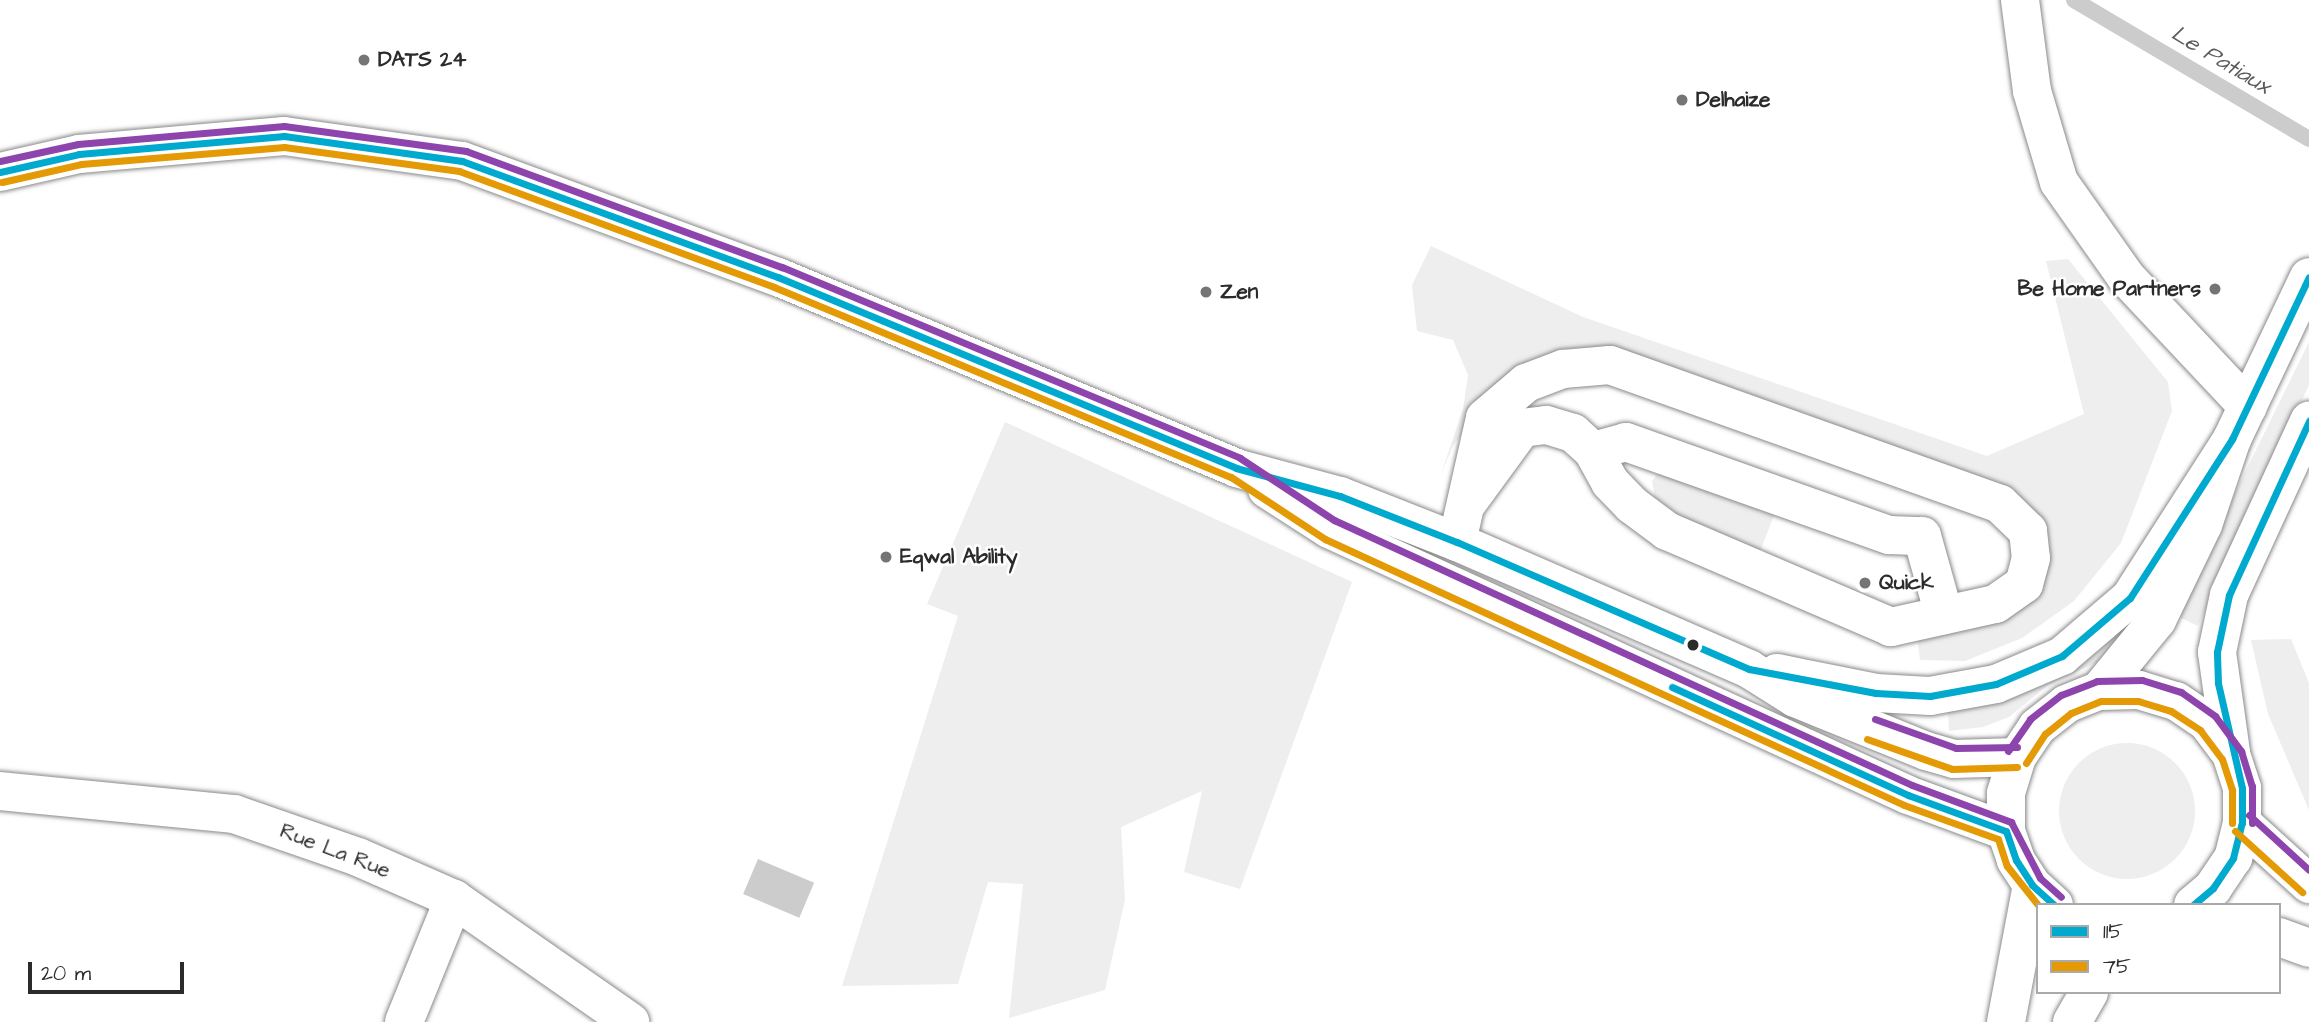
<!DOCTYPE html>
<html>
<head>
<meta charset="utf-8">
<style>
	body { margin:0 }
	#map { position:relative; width:2309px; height:1022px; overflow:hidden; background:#fff; font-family:"Architects Daughter",sans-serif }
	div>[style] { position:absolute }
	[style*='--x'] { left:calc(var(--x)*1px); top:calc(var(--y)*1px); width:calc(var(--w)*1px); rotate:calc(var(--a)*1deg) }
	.green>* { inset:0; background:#eee }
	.round { border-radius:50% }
	.water>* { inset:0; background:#ccc; transform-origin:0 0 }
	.stream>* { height:16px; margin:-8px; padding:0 8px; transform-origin:8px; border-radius:8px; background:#ccc }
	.roads { filter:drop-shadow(0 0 2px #8a8a8a) drop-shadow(0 0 2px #8a8a8a) }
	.minor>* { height:38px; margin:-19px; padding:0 19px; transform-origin:19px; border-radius:19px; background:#fff }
	.major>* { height:38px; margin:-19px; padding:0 19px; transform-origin:19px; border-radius:19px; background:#fff }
	.bus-1>* { height:7px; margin:-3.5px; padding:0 3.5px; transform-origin:3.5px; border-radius:3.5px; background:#00a9ce }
	.bus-2>* { height:7px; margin:-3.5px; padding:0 3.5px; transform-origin:3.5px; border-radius:3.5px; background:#e39a04 }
	.bus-3>* { height:7px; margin:-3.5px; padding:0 3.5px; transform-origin:3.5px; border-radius:3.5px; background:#8e44ad }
	.dots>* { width:19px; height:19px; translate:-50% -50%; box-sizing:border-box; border:4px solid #fff; border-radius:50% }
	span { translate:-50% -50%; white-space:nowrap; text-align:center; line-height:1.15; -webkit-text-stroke:5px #fff; paint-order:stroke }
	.poi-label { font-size:21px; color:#2b2b2b; font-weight:700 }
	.left { translate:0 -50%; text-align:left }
	.right { translate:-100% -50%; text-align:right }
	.street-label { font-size:21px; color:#2b2b2b }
	.water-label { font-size:23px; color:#5c5c5c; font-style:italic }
	.legend { position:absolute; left:2036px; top:903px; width:245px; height:91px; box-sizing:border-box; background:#fff; border:2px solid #aaa; margin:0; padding:9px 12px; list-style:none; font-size:21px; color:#2b2b2b }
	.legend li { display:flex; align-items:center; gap:14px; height:35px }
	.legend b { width:35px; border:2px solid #aaa }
	.scale { position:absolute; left:28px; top:962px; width:156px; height:32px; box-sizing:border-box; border:4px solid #2b2b2b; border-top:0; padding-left:9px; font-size:21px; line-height:24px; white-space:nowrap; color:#2b2b2b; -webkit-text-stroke:5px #fff; paint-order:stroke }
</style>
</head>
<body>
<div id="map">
	<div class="green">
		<i style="clip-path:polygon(1431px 246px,1583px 317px,1987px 456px,2084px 414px,2046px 261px,2068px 259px,2168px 382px,2172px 411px,2121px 543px,2074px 601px,2022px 638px,1965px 661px,1920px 660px,1917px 636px,2048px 569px,2049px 539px,2037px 518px,1617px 361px,1495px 389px,1453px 446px,1441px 474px,1463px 409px,1468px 375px,1453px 340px,1417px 331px,1412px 285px)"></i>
		<i style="clip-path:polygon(2309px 342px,2309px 385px,2198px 626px,2175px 615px)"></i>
		<i style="clip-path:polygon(1005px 422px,1352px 582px,1240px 889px,1184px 872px,1202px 791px,1121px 827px,1125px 900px,1105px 990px,1009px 1018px,1023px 884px,988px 882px,958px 984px,842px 986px,958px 616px,927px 604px)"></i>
		<i style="clip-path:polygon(1660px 471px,1778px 505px,1760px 552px,1657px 509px,1652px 481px)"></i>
		<i style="clip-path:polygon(2132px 619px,2122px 641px,2102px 660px,2048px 685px,2009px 717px,1983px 727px,1949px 731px,1948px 710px)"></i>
		<i style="clip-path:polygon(2291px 639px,2309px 683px,2309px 810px,2268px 714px,2251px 640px)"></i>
		<i class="round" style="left:2059px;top:743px;width:136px;height:136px"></i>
	</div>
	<div class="water">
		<i style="left:758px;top:859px;width:61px;height:38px;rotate:23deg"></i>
	</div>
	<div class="stream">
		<i style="--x:2074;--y:0;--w:273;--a:30.6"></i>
	</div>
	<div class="roads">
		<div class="minor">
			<i style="--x:2020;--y:0;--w:92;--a:82.5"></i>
			<i style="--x:2032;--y:91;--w:95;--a:73.5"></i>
			<i style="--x:2059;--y:182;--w:116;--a:54.8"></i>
			<i style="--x:2126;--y:277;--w:178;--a:46.8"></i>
			<i style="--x:1593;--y:451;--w:34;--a:-15"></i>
			<i style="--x:1626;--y:442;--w:279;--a:19.5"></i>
			<i style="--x:1889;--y:535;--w:33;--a:2"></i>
			<i style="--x:1922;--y:536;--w:82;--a:74.4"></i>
			<i style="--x:1457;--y:542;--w:127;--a:-77.3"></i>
			<i style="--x:1485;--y:418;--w:54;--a:-40.5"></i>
			<i style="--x:1526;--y:383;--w:40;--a:-21"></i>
			<i style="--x:1563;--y:369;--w:47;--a:-4.9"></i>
			<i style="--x:1610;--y:365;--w:414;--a:19.6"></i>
			<i style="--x:2000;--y:504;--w:39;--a:44"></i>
			<i style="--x:2028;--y:531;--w:27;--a:84"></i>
			<i style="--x:2031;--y:558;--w:27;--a:105"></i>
			<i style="--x:2024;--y:584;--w:35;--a:145"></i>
			<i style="--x:1995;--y:604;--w:107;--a:167.5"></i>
			<i style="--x:1891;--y:627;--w:244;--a:-156.8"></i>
			<i style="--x:1667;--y:531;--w:44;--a:-143.4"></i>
			<i style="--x:1632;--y:505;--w:32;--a:-134"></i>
			<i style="--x:1610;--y:482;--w:35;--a:-119"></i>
			<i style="--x:1593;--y:451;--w:27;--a:-138"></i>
			<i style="--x:1573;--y:433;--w:28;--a:-163"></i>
			<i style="--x:1546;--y:425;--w:24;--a:173"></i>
			<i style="--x:1522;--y:428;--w:92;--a:126.1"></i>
			<i style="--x:0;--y:791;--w:235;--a:5.6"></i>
			<i style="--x:234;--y:814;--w:131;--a:19.1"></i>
			<i style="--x:358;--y:857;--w:105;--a:23.6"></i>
			<i style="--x:454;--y:899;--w:215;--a:34.9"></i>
			<i style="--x:404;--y:1022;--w:133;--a:-67.9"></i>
		</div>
		<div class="major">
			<i style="--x:0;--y:172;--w:81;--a:-12.8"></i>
			<i style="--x:79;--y:154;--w:206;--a:-5"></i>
			<i style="--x:284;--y:136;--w:180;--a:8"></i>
			<i style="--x:462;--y:161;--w:337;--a:20.2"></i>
			<i style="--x:778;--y:277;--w:496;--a:22.6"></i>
			<i style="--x:1236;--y:468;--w:108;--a:15.1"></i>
			<i style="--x:1340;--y:496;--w:126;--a:21.5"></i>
			<i style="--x:1457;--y:542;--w:318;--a:23.5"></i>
			<i style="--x:1749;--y:669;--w:54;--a:32.2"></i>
			<i style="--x:1795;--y:698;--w:141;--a:22"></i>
			<i style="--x:1926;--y:751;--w:29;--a:16"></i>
			<i style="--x:1954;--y:759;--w:63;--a:-1.8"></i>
			<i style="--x:1267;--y:489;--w:74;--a:32.8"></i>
			<i style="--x:1329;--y:529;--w:637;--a:24.67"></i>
			<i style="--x:1908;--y:795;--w:104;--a:20.2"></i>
			<i style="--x:1777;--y:673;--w:101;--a:11.4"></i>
			<i style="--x:1876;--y:693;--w:54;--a:3.2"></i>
			<i style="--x:1930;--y:696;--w:67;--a:-10.3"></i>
			<i style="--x:1996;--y:684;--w:72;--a:-23"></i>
			<i style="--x:2062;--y:656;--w:89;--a:-40.5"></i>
			<i style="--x:2130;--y:598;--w:189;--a:-57.3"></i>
			<i style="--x:2099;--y:691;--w:92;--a:-50.8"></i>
			<i style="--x:2157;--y:620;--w:106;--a:-64.2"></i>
			<i style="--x:2203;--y:525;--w:91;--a:-71.4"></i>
			<i style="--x:2232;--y:439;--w:179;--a:-64.6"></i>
			<i style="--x:2231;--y:752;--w:101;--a:-98"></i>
			<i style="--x:2217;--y:652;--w:58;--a:-78.1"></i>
			<i style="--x:2229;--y:595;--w:192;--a:-65.3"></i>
			<i style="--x:2242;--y:823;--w:91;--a:42.3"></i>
			<i style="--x:2054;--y:905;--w:30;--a:-138"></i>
			<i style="--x:2032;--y:885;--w:30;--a:-123"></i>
			<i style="--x:2016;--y:860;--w:31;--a:-109"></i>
			<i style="--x:2006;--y:831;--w:38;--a:-90"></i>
			<i style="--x:2006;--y:793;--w:38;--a:-73"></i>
			<i style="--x:2017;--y:757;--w:36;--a:-56"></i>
			<i style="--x:2037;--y:727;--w:37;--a:-38"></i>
			<i style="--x:2066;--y:704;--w:35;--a:-22"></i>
			<i style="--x:2099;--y:691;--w:40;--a:-1.4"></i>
			<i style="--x:2139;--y:690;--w:39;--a:17"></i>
			<i style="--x:2176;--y:701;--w:37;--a:34"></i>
			<i style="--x:2207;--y:722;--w:40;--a:53"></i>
			<i style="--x:2231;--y:754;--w:36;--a:72"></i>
			<i style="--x:2242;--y:788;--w:35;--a:90"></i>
			<i style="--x:2242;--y:823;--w:36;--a:104"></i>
			<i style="--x:2233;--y:858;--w:36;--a:124"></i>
			<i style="--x:2213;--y:888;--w:26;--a:140"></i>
			<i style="--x:2279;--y:937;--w:32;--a:20"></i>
			<i style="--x:2006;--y:1022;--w:139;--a:-79.3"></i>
			<i style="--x:2072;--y:1022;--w:34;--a:-60"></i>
		</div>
	</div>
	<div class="bus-1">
		<i style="--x:0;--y:172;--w:81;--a:-12.8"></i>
		<i style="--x:79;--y:154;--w:206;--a:-5"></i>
		<i style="--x:284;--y:136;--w:180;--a:8"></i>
		<i style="--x:462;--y:161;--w:337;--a:20.2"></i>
		<i style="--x:778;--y:277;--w:496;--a:22.6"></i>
		<i style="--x:1236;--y:468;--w:108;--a:15.1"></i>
		<i style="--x:1340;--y:496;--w:126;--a:21.5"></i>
		<i style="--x:1457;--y:542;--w:318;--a:23.5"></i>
		<i style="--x:1749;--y:669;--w:129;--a:10.7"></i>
		<i style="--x:1876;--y:693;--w:54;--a:3.2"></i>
		<i style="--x:1930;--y:696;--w:67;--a:-10.3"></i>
		<i style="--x:1996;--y:684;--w:72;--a:-23"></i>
		<i style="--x:2062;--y:656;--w:89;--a:-40.5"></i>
		<i style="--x:2130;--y:598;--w:189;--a:-57.3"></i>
		<i style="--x:2232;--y:439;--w:179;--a:-64.6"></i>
		<i style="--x:1672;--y:687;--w:260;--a:24.6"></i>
		<i style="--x:1908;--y:795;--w:104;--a:20.2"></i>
		<i style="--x:2006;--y:831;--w:31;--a:71"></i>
		<i style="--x:2016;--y:860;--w:30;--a:57"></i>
		<i style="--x:2032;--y:885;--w:30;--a:42"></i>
		<i style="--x:2193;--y:905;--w:26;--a:-40"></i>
		<i style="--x:2213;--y:888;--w:36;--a:-56"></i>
		<i style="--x:2233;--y:858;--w:36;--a:-76"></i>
		<i style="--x:2242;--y:823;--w:35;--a:-90"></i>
		<i style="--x:2242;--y:788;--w:108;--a:-102.9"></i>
		<i style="--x:2218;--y:683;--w:31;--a:-92"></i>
		<i style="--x:2217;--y:652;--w:58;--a:-78.1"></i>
		<i style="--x:2229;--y:595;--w:192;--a:-65.3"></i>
	</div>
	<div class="bus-2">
		<i style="--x:2;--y:182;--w:81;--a:-12.8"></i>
		<i style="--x:81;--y:164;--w:204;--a:-4.8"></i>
		<i style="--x:284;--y:147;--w:177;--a:7.8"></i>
		<i style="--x:459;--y:171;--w:336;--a:20.2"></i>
		<i style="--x:774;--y:287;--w:495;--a:22.6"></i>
		<i style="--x:1231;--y:477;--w:113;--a:33.4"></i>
		<i style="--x:1325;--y:539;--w:637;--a:24.67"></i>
		<i style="--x:1904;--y:805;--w:100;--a:19.9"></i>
		<i style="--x:1998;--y:839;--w:28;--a:72"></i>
		<i style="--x:2007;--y:866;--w:50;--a:51.5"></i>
		<i style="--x:1867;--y:739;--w:90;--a:19.4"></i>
		<i style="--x:1952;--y:769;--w:65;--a:-1.8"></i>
		<i style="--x:2026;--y:763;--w:35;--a:-57"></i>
		<i style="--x:2045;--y:734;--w:33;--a:-39"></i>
		<i style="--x:2071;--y:713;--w:32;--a:-22"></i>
		<i style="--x:2101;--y:701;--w:37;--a:0"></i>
		<i style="--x:2138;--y:701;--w:34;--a:17"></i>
		<i style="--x:2171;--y:711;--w:35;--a:33"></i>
		<i style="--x:2200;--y:730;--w:36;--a:53"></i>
		<i style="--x:2222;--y:759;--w:33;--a:72"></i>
		<i style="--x:2232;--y:790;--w:33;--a:90"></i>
		<i style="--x:2235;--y:831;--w:91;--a:42.3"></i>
	</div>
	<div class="bus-3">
		<i style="--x:0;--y:161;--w:80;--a:-12.3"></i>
		<i style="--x:78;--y:144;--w:207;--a:-5"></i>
		<i style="--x:284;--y:126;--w:184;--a:7.8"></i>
		<i style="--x:466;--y:151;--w:337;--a:20.2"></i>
		<i style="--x:782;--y:267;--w:496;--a:22.6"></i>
		<i style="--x:1240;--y:458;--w:113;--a:33.4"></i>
		<i style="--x:1334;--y:520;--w:636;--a:24.63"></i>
		<i style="--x:1912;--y:785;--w:106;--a:20.5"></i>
		<i style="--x:2011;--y:822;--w:63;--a:62.6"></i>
		<i style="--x:2040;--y:878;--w:28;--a:42"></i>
		<i style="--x:1875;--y:719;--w:86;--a:19.7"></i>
		<i style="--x:1956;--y:748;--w:61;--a:-0.9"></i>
		<i style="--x:2008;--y:751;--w:39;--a:-55"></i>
		<i style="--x:2030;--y:719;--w:39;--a:-38"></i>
		<i style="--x:2061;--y:695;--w:39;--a:-21"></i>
		<i style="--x:2097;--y:681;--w:45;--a:-1.3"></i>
		<i style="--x:2142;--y:680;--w:41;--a:17.1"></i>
		<i style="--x:2181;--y:692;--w:42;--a:35.2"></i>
		<i style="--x:2215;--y:716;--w:44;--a:53.4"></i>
		<i style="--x:2241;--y:751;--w:37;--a:73"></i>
		<i style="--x:2252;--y:786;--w:37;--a:90"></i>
		<i style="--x:2249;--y:815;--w:81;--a:42.5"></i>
	</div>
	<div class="dots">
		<i style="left:364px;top:60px;background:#757575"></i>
		<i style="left:1682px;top:100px;background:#757575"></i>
		<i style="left:2215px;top:289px;background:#757575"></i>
		<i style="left:1206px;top:292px;background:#757575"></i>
		<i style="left:886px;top:557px;background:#757575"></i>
		<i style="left:1865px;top:583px;background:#757575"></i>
		<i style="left:1693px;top:645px;background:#2b2b2b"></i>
	</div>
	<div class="poi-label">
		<span class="left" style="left:378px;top:60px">DATS 24</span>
		<span class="left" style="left:1696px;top:100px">Delhaize</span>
		<span class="right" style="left:2201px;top:289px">Be Home Partners</span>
		<span class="left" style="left:1220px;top:292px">Zen</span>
		<span class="left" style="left:900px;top:557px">Eqwal Ability</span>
		<span class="left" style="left:1879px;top:583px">Quick</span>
	</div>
	<div class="street-label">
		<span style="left:335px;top:851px;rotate:21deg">Rue La Rue</span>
	</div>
	<div class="water-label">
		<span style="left:2221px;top:60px;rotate:31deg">Le Patiaux</span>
	</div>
	<ul class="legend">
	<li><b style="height:9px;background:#00a9ce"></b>115</li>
	<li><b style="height:9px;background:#e39a04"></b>75</li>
	</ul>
	<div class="scale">20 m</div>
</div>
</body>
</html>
